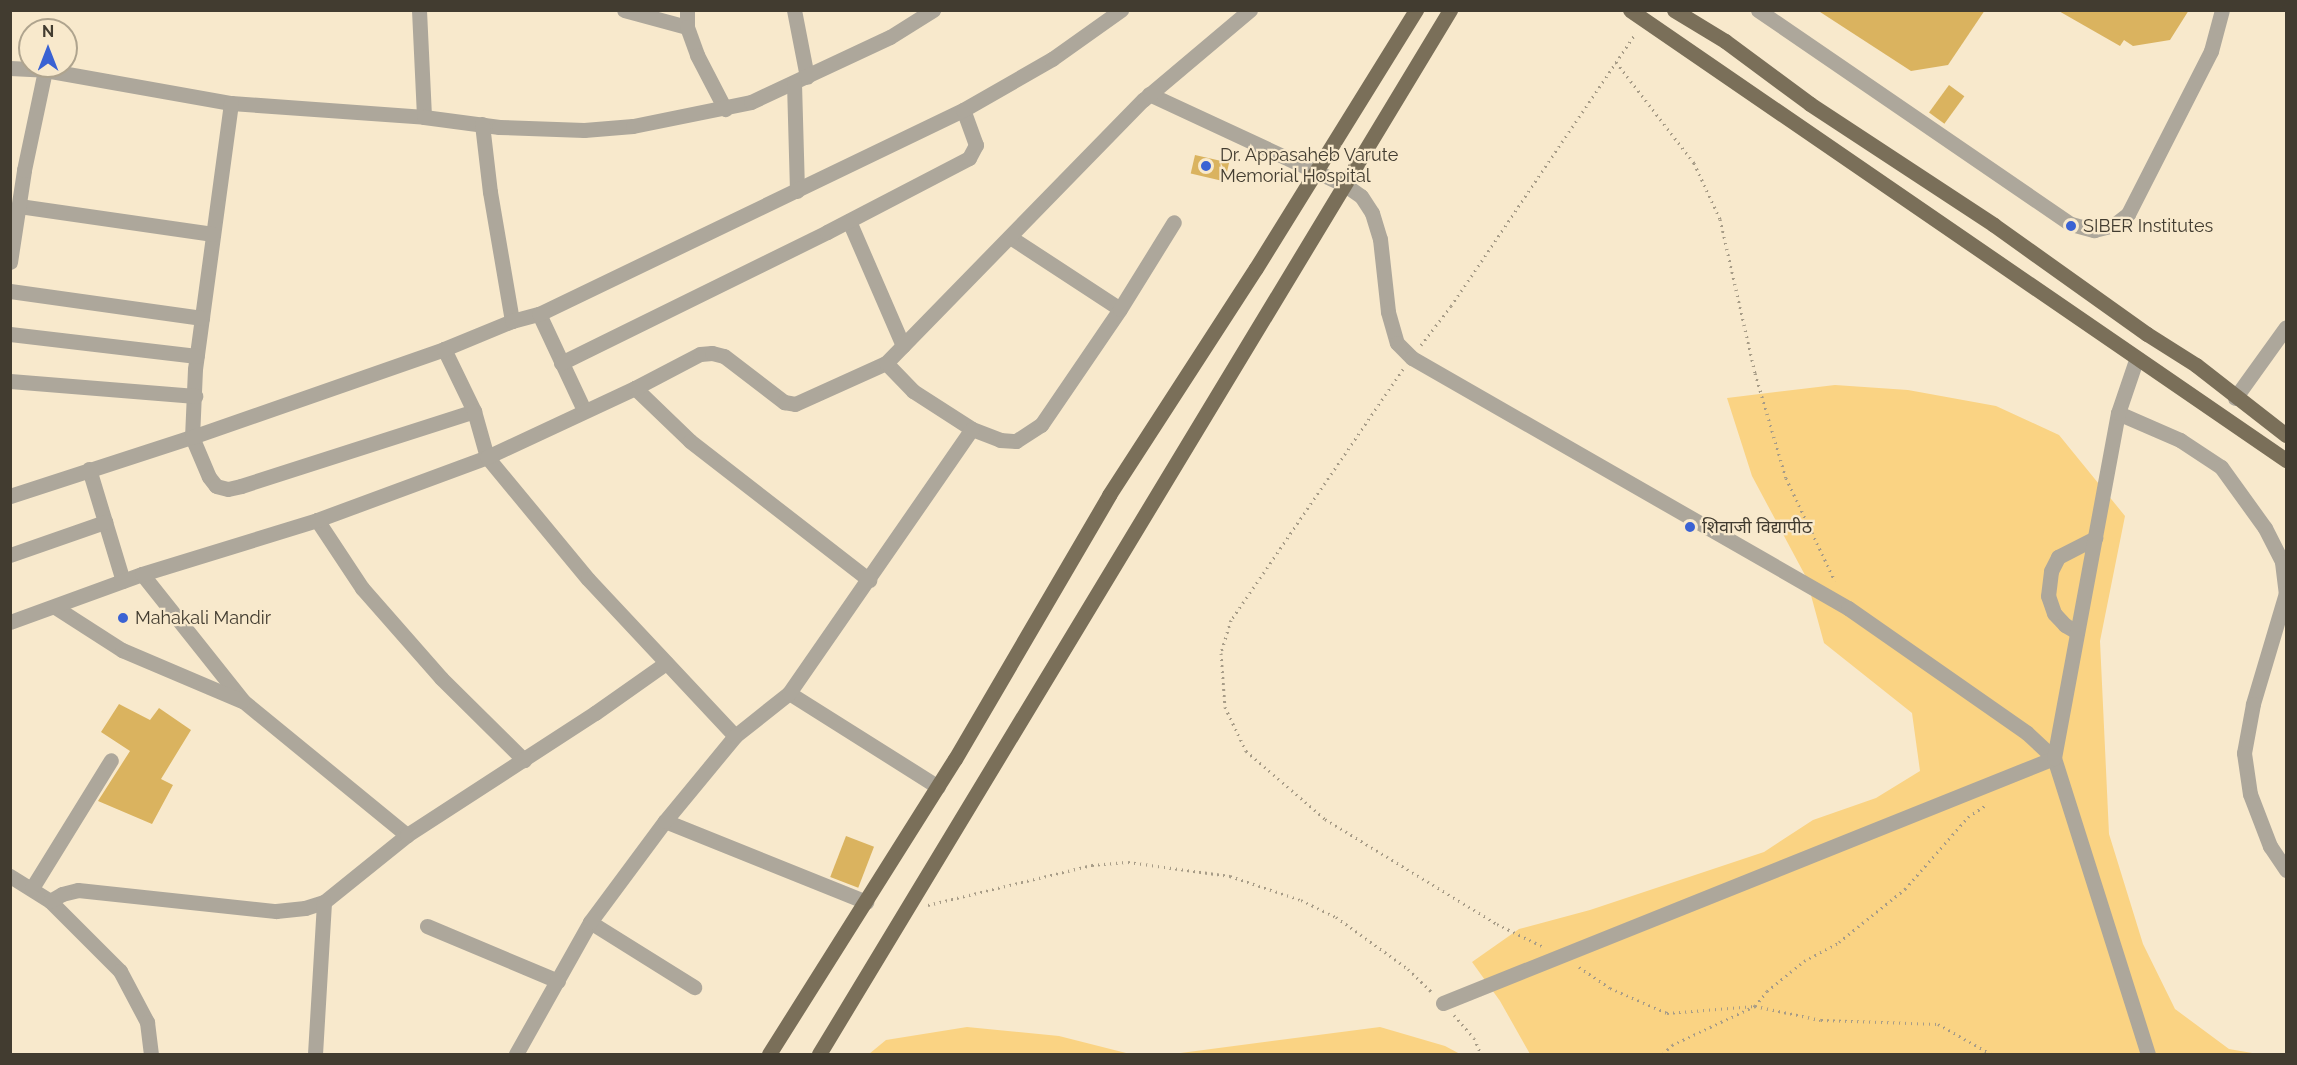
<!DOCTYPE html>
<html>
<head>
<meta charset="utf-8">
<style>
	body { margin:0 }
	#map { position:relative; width:2297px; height:1065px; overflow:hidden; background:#f8e9cc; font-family:Raleway,"Noto Sans Devanagari",sans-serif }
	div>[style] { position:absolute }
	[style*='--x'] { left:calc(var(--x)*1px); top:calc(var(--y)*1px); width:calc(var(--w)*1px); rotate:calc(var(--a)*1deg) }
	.green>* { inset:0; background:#fad383 }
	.building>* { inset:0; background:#dab35f; transform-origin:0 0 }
	.path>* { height:3px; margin-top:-1.5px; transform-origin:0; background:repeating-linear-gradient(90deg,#a79c87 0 1.5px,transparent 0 6px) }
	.minor>* { height:15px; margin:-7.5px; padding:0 7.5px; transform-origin:7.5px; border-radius:7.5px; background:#ada79b }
	.major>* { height:15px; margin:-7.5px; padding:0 7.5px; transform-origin:7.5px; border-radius:7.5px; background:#7a6f59 }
	.dots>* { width:16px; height:16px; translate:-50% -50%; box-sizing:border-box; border:3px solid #f8e9cc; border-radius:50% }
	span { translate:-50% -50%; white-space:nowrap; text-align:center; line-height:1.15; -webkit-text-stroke:4.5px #f8e9cc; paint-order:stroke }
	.poi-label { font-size:18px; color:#423c30 }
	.left { translate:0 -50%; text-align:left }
	.frame { position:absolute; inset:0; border:12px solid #423c30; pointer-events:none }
	.north { position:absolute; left:18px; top:18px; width:60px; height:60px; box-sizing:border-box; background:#f8e9cc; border:2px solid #afa48e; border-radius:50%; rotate:0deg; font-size:16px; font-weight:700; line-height:24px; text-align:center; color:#423c30 }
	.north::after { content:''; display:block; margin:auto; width:21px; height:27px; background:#3a62d3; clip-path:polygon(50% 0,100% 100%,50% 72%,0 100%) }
</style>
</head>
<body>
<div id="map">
	<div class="green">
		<i style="clip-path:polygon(1835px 385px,1908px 390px,1996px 406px,2059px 435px,2125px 516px,2100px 641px,2109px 834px,2143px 944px,2175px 1009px,2229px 1049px,2258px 1054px,1530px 1054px,1500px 1001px,1472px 962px,1519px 929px,1590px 910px,1764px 852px,1813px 820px,1876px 798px,1920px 771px,1912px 713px,1824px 643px,1806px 577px,1752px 476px,1727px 398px)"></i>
		<i style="clip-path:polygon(967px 1027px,1059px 1036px,1130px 1054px,869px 1054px,886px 1040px)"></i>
		<i style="clip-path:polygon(1380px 1027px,1445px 1046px,1460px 1054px,1173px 1054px)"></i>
	</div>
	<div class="building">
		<i style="clip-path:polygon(1817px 10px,1985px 10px,1948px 65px,1911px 71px)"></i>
		<i style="clip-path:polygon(2057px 10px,2189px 10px,2170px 40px,2133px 46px,2124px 40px,2120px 46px)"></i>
		<i style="left:1949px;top:85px;width:19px;height:34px;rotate:36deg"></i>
		<i style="left:1195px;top:155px;width:35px;height:19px;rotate:13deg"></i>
		<i style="clip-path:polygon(119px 704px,150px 720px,159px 708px,191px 730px,161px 779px,173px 785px,152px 824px,98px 801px,130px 751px,101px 732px)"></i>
		<i style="left:846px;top:836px;width:30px;height:44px;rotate:21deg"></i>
	</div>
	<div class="path">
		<i style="--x:1616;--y:62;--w:128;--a:52.3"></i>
		<i style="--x:1694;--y:163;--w:62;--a:65.1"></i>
		<i style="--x:1720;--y:219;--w:158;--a:77.2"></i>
		<i style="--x:1755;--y:373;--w:109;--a:73.6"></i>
		<i style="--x:1786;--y:478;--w:114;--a:64.6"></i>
		<i style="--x:1421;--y:345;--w:49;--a:-52.4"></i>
		<i style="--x:1451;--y:306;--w:328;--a:-55.9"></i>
		<i style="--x:1403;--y:369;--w:304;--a:124.4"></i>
		<i style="--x:1231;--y:620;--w:34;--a:107"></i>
		<i style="--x:1221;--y:653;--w:54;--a:85.8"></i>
		<i style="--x:1225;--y:707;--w:49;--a:64.5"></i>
		<i style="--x:1246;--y:751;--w:104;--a:40.7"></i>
		<i style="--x:1325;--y:819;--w:202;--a:31.4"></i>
		<i style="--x:1497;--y:924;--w:50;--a:26.1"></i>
		<i style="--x:928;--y:905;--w:169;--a:-13.7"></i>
		<i style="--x:1092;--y:865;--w:36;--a:-5"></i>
		<i style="--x:1128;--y:862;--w:103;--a:7.8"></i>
		<i style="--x:1230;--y:876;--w:75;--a:18.7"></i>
		<i style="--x:1301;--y:900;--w:39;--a:26"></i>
		<i style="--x:1336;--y:917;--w:89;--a:35.8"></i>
		<i style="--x:1408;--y:969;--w:35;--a:44"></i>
		<i style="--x:1579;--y:967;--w:37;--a:34"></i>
		<i style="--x:1610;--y:988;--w:62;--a:23.7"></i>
		<i style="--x:1667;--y:1013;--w:88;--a:-4.5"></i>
		<i style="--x:1755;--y:1006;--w:67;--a:12"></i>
		<i style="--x:1821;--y:1020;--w:117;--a:2"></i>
		<i style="--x:1938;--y:1024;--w:61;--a:29.5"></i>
		<i style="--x:1454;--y:1015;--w:30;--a:49"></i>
		<i style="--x:1474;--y:1038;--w:17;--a:66"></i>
		<i style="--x:1663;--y:1054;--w:13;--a:-45"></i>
		<i style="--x:1672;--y:1045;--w:92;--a:-25.2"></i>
		<i style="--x:1755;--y:1006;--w:19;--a:-51"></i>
		<i style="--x:1767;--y:991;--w:48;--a:-39"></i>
		<i style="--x:1804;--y:961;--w:40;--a:-28"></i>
		<i style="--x:1839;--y:942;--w:85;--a:-38.8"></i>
		<i style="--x:1905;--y:889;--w:96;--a:-48.8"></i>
		<i style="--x:1968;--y:817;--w:23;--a:-34"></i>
	</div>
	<div class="minor">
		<i style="--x:419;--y:10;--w:107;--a:87.3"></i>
		<i style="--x:624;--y:10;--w:65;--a:15.1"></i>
		<i style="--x:687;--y:10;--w:17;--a:90"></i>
		<i style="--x:687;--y:27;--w:30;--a:70"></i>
		<i style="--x:697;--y:55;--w:61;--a:62.6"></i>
		<i style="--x:794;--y:10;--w:68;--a:79"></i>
		<i style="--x:1758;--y:10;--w:379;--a:34.4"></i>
		<i style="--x:2071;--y:224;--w:24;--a:15"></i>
		<i style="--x:2094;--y:230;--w:21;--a:-14"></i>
		<i style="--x:2114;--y:225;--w:18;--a:-38"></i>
		<i style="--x:2128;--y:214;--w:183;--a:-63"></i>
		<i style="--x:2211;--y:51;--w:42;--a:-75"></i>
		<i style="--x:10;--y:68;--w:35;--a:3"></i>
		<i style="--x:45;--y:70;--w:189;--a:10.1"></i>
		<i style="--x:231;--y:103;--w:194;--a:4.1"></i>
		<i style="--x:424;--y:117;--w:76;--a:7.6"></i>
		<i style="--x:499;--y:127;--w:85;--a:2"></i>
		<i style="--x:584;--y:130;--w:49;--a:-4.7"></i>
		<i style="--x:633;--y:126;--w:120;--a:-11.5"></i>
		<i style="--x:751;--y:102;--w:153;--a:-25.1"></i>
		<i style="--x:890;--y:37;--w:51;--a:-32.1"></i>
		<i style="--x:794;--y:83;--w:108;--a:88.4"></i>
		<i style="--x:1149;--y:94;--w:216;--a:24.9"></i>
		<i style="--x:1345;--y:185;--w:19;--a:35"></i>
		<i style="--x:1361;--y:196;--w:20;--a:57"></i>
		<i style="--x:1372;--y:213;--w:27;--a:73"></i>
		<i style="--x:1380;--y:239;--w:73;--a:83.7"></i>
		<i style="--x:1388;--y:312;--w:32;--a:74"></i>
		<i style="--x:1397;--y:343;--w:21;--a:45"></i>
		<i style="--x:1412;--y:358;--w:503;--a:29.83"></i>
		<i style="--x:1848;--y:608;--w:218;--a:34.9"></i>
		<i style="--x:2027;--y:733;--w:37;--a:43"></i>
		<i style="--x:2054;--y:758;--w:311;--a:72.4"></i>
		<i style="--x:231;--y:103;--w:268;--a:97.7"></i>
		<i style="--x:195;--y:369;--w:68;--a:92.5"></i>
		<i style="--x:192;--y:437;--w:43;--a:67"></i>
		<i style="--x:209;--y:477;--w:11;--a:52"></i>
		<i style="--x:216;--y:486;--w:12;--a:14"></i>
		<i style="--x:228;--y:489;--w:13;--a:-13"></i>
		<i style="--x:241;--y:486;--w:245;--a:-17.8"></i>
		<i style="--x:482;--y:124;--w:68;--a:83.3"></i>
		<i style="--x:490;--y:192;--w:131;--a:80.3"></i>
		<i style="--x:19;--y:206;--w:196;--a:8.2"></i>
		<i style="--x:849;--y:221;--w:136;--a:66.6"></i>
		<i style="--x:1010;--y:237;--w:131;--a:33.2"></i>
		<i style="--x:10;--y:262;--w:93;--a:-81.3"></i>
		<i style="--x:24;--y:170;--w:102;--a:-78.1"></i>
		<i style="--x:10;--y:291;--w:194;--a:8"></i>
		<i style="--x:539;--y:314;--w:106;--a:64.9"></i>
		<i style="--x:10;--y:334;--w:188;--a:6.7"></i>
		<i style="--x:444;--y:349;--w:69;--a:64.2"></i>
		<i style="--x:474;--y:411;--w:48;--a:74.2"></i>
		<i style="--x:487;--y:457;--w:158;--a:50.4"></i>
		<i style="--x:588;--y:579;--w:215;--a:46.9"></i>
		<i style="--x:561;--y:363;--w:297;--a:-26.2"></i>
		<i style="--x:827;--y:232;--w:160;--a:-27.5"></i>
		<i style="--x:969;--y:158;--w:15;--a:-62"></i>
		<i style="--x:976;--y:145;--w:37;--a:-110"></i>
		<i style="--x:886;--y:363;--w:39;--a:46"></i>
		<i style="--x:913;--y:391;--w:70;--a:32.8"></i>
		<i style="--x:972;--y:429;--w:30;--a:21"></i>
		<i style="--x:1000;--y:440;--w:16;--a:4"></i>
		<i style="--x:1016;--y:441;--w:30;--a:-33"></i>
		<i style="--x:1041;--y:425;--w:140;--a:-55.7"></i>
		<i style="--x:1120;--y:309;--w:102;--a:-58.2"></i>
		<i style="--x:10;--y:381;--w:186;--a:4.6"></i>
		<i style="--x:635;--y:388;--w:76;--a:43.9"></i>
		<i style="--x:690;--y:441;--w:227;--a:37.8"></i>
		<i style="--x:2235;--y:398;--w:87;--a:-54.3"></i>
		<i style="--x:2118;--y:413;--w:68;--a:23.5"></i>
		<i style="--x:2180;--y:440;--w:49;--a:33.4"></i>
		<i style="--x:2221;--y:467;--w:75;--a:54.2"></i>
		<i style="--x:2265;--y:528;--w:38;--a:63"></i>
		<i style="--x:2282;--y:562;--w:31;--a:83"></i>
		<i style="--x:2286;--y:593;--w:116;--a:106.6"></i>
		<i style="--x:2253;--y:704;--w:50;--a:100.4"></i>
		<i style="--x:2244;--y:753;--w:41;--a:81.7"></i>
		<i style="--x:2250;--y:794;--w:56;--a:69"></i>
		<i style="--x:2270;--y:846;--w:29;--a:56"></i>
		<i style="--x:89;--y:469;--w:117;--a:73.1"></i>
		<i style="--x:10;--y:496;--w:191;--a:-18"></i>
		<i style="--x:192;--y:437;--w:267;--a:-19.2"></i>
		<i style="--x:444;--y:349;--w:74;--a:-22.4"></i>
		<i style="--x:512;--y:321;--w:28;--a:-15"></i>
		<i style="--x:539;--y:314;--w:471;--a:-25.7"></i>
		<i style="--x:963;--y:110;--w:103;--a:-29.8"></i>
		<i style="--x:1052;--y:59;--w:85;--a:-35.4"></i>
		<i style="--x:317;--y:520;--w:82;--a:56.5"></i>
		<i style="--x:362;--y:588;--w:120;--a:48.7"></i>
		<i style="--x:441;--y:678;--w:117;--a:44.7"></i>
		<i style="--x:10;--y:555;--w:101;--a:-19.2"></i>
		<i style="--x:142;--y:574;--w:162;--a:51.5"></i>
		<i style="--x:243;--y:701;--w:212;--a:39.3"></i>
		<i style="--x:55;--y:607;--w:80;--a:32.7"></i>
		<i style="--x:122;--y:650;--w:130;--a:23"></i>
		<i style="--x:10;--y:622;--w:140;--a:-20"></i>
		<i style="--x:142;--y:574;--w:183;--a:-17.1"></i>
		<i style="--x:317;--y:520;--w:181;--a:-20.3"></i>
		<i style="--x:487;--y:457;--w:163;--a:-25"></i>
		<i style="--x:635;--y:388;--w:73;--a:-27.6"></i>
		<i style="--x:700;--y:354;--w:12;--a:-5"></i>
		<i style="--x:712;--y:353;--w:12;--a:14"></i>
		<i style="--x:724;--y:356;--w:76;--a:37.5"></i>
		<i style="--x:784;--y:402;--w:11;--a:10"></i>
		<i style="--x:795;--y:404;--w:100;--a:-24.3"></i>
		<i style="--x:886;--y:363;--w:368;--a:-45.7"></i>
		<i style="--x:1143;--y:100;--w:140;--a:-40.1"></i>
		<i style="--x:2077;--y:632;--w:14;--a:-150"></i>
		<i style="--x:2065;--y:625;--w:16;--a:-133"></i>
		<i style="--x:2054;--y:613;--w:18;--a:-109"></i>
		<i style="--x:2048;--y:596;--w:25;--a:-83"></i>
		<i style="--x:2051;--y:571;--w:16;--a:-63"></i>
		<i style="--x:2058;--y:557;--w:42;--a:-27.2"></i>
		<i style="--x:789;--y:693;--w:176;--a:32.2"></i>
		<i style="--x:665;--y:821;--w:217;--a:21.9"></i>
		<i style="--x:10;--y:876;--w:47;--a:32"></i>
		<i style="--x:50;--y:901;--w:99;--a:45"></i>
		<i style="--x:120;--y:971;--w:58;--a:62.1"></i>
		<i style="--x:147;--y:1022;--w:32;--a:83"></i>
		<i style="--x:32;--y:888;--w:150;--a:-58.3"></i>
		<i style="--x:50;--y:901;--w:14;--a:-30"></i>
		<i style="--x:62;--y:894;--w:16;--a:-14"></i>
		<i style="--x:78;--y:890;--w:199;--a:6.1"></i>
		<i style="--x:276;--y:911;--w:29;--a:-6"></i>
		<i style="--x:305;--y:908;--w:20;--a:-18"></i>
		<i style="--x:324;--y:902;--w:107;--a:-38.9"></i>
		<i style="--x:407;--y:835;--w:224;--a:-33"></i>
		<i style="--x:595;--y:713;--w:87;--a:-35.2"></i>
		<i style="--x:590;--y:922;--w:123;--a:32"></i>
		<i style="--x:427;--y:926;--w:142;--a:22.8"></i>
		<i style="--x:1443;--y:1003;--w:658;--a:-21.85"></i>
		<i style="--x:2054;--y:758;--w:351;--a:-79.5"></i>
		<i style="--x:2118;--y:413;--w:56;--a:-71.2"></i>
		<i style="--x:315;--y:1054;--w:152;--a:-86.6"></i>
		<i style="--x:516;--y:1054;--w:151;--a:-60.7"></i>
		<i style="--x:590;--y:922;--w:126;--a:-53.4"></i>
		<i style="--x:665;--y:821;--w:110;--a:-50.5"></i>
		<i style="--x:735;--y:736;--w:69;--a:-38.5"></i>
		<i style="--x:789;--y:693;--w:321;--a:-55.3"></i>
	</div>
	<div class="major">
		<i style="--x:1630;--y:10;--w:796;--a:34.45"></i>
		<i style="--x:1674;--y:10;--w:60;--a:31.3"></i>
		<i style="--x:1725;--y:41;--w:106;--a:36.5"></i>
		<i style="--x:1810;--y:104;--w:220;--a:33.3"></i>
		<i style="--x:1994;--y:225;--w:188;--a:35.5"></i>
		<i style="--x:2147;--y:334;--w:58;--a:32.3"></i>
		<i style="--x:2196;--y:365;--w:114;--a:37.9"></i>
		<i style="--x:769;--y:1054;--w:349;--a:-57.8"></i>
		<i style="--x:955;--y:759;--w:306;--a:-59.7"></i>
		<i style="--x:1109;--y:495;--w:270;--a:-57.1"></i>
		<i style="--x:1256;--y:268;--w:304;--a:-58.2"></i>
		<i style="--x:819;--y:1054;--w:1220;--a:-58.85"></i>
	</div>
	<div class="dots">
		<i style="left:1206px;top:166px;background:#3a62d3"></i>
		<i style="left:2071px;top:226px;background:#3a62d3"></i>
		<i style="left:1690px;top:527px;background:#3a62d3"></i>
		<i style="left:123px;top:618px;background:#3a62d3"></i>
	</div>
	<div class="poi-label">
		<span class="left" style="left:1220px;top:166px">Dr. Appasaheb Varute<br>Memorial Hospital</span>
		<span class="left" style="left:2083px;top:226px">SIBER Institutes</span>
		<span class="left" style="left:1702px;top:527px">शिवाजी विद्यापीठ</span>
		<span class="left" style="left:135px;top:618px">Mahakali Mandir</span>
	</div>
	<div class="frame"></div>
	<div class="north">N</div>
</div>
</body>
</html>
